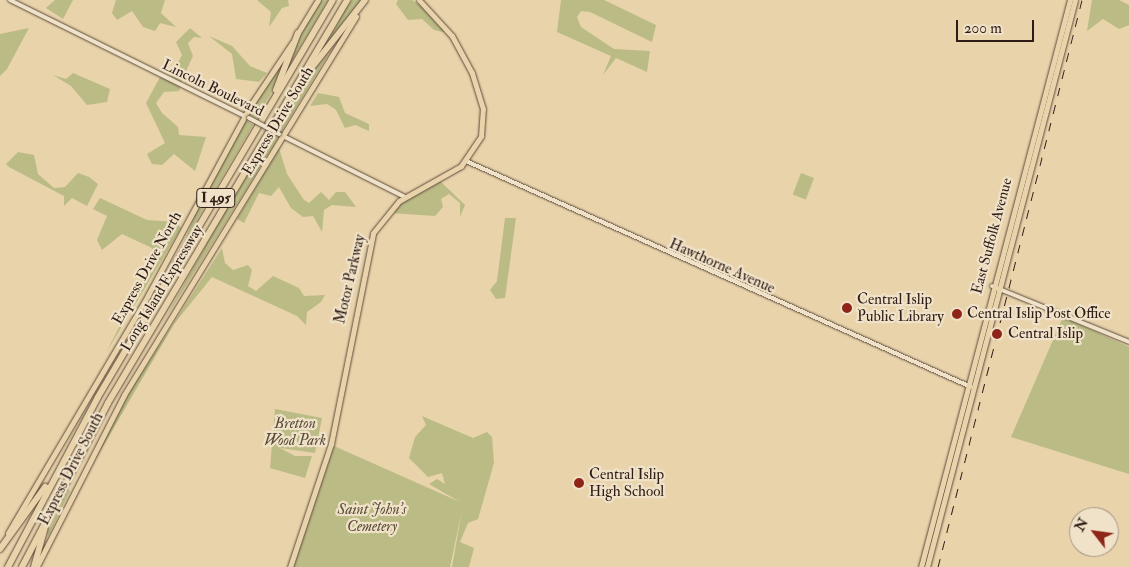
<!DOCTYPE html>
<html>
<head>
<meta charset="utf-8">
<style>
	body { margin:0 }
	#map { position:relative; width:1129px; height:567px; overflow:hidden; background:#e8d3ab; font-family:"IM FELL Double Pica",serif }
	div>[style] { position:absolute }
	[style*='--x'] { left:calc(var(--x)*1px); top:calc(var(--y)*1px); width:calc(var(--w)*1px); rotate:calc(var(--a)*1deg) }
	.green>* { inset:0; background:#bbbb86; transform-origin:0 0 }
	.roads { filter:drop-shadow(0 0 1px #5c4a3b) drop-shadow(0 0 1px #5c4a3b) }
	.minor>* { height:4px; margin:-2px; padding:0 2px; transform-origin:2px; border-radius:2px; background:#f0e2c8 }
	.major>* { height:5px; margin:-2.5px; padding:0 2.5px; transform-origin:2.5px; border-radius:2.5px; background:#e8d3ab }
	.highway>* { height:6px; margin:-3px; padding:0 3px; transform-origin:3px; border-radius:3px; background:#e8d3ab }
	.rail>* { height:1px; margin-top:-0.5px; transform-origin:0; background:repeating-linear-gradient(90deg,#2e1c16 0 9px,transparent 0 18px) }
	.bridges { filter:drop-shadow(0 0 1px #5c4a3b) drop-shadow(0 0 1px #5c4a3b) }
	.minor-bridge>* { height:4px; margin:-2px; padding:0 2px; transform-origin:2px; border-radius:2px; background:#f0e2c8 }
	.dots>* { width:14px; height:14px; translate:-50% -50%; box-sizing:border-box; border:2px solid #f0e2c8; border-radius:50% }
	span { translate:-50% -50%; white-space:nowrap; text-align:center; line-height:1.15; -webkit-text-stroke:4.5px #f0e2c8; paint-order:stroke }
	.shield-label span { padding:1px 4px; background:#f0e2c8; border:1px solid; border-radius:4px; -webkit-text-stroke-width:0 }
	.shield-label { font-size:14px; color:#2e1c16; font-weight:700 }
	.street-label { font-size:15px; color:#2e1c16 }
	.poi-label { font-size:15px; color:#2e1c16 }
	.left { translate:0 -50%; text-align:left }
	.park-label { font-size:15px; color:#584c38; font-style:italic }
	.north { position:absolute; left:1069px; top:507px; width:50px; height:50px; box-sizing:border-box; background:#f0e2c8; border:1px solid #a29381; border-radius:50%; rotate:300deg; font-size:14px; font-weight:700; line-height:20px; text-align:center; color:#2e1c16 }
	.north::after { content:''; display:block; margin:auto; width:18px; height:22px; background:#8f2418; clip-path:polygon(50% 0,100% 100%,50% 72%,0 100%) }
	.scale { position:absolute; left:956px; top:20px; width:78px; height:22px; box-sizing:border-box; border:2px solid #2e1c16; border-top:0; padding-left:6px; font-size:15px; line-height:18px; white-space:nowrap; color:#2e1c16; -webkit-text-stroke:4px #f0e2c8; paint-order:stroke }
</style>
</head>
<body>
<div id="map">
	<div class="green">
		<i style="clip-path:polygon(55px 0,73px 0,63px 19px,46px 8px)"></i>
		<i style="clip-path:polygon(116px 0,165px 0,161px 13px,176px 27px,160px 23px,155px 31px,143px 27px,132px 11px,117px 20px,112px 13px)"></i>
		<i style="clip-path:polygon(288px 0,289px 6px,282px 8px,269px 27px,271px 12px,257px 0)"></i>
		<i style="clip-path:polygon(321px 0,328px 0,288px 67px,300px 35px)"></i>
		<i style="clip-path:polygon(352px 0,361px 0,326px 45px,346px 8px)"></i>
		<i style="clip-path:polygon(398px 0,412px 0,423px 7px,448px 33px,434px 30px,422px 19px,408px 20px,396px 4px)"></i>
		<i style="clip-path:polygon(561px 0,604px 0,656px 25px,652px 42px,590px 12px,581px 11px,577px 17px,581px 27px,614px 49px,650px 51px,647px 72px,616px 58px,603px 75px,611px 56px,557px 32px)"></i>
		<i style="clip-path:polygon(1092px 0,1119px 0,1129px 5px,1129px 25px,1119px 29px,1103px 19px,1087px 31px)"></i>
		<i style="clip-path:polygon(29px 28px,7px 69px,0 76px,0 34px)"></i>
		<i style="clip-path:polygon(190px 28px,202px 38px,194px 37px,188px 43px,193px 56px,181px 82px,171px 76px,182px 55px,176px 42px)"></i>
		<i style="clip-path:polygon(209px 36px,232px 46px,250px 66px,267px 73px,259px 82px,236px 79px,232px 54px)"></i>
		<i style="clip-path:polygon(334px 45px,282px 131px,275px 128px,307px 79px)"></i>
		<i style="clip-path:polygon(288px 54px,270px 95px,256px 119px,249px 114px)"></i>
		<i style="clip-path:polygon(73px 73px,110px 89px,107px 102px,87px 105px,71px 86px,53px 75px,66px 79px)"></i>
		<i style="clip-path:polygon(160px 77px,181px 86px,179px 91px,164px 92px,156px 103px,162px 113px,178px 127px,179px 135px,206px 137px,195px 171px,174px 154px,162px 165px,152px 164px,147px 154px,165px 143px,146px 103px)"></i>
		<i style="clip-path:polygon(318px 93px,339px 97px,345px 113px,369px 124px,369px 131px,355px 125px,345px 128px,336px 110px,327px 104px,310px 106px)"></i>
		<i style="clip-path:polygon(246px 120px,253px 125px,184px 242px,198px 207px)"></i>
		<i style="clip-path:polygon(273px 134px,279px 137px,162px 324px,225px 211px)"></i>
		<i style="clip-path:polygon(279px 148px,287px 174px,304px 200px,309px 203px,321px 192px,329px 200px,336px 192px,345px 192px,356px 207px,332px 205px,324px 210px,322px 232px,313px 216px,303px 217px,291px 208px,279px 187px,271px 196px,259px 193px,244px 223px,237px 219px)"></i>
		<i style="clip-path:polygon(18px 152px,34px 155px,38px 174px,54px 188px,65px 187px,78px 173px,89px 177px,98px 184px,87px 206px,72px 198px,64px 206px,64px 196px,9px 167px,6px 164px)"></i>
		<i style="left:801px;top:173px;width:14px;height:23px;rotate:21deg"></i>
		<i style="clip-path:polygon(440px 181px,465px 205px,460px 217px,460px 203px,449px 194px,441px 199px,443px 207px,435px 216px,391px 213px,406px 199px)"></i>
		<i style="clip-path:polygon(100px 198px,147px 220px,176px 222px,181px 228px,106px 353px,150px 266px,152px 248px,122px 234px,102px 250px,97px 240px,107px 216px,93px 209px)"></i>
		<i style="clip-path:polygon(505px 218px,516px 218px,505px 298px,496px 299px,490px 290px,497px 281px)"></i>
		<i style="clip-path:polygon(222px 248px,225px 263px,233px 270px,248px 265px,252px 270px,248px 286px,256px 291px,273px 276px,299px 288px,304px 296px,325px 295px,321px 302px,307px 312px,306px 325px,297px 316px,212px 277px,174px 324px,80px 486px,130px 391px)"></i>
		<i style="clip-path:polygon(1063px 317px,1129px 347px,1129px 474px,1011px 437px)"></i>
		<i style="clip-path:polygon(275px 409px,322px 418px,315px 453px,280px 448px,295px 456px,312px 456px,305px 478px,270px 468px)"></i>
		<i style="clip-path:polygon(422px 416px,473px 438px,487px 432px,492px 437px,494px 463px,478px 519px,468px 523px,460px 542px,474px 548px,469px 567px,452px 567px,462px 510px,450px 567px,292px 567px,334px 446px,460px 502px,429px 484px,437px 479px,445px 484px,442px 473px,428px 477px,409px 458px,415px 437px,426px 425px)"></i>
		<i style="clip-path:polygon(67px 488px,70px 491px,48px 537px,47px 532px)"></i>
	</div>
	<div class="roads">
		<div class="minor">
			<i style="--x:10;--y:0;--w:262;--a:26.3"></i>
			<i style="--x:281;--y:135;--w:139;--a:26.6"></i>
			<i style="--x:466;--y:161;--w:553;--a:24.11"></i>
			<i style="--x:992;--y:286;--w:148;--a:22.2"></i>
		</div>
		<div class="major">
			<i style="--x:296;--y:36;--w:42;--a:-58.6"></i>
			<i style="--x:8;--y:533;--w:276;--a:-59.5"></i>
			<i style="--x:148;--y:295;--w:215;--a:-61.6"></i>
			<i style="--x:250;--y:106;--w:76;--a:-56.3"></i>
			<i style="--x:37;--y:566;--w:192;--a:-63"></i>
			<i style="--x:124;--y:395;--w:444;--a:-58.5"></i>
			<i style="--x:290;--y:567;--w:130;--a:-71.6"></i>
			<i style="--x:331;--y:444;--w:215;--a:-78.7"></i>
			<i style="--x:373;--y:233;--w:41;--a:-50.9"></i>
			<i style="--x:399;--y:201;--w:71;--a:-29.4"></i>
			<i style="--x:461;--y:166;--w:36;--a:-56"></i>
			<i style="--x:481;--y:136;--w:27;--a:-86"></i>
			<i style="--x:483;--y:109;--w:38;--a:-107"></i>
			<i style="--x:472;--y:73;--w:42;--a:-118.4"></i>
			<i style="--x:452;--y:36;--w:49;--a:-132.5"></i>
			<i style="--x:921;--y:567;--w:586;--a:-75.28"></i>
			<i style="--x:927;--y:567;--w:586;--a:-75.37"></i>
		</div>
		<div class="highway">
			<i style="--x:309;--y:71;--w:90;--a:-51.7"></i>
			<i style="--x:276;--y:90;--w:61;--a:-68.9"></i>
			<i style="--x:0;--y:549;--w:77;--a:-54"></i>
			<i style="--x:8;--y:567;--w:192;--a:-62.1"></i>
			<i style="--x:98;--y:397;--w:461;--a:-59.4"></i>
			<i style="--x:22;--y:567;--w:185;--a:-62.3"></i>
			<i style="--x:108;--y:403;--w:469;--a:-59.3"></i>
			<i style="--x:34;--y:567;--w:41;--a:-74.6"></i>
		</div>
	</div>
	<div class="rail">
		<i style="--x:938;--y:567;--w:585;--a:-75.75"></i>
	</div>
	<div class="bridges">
		<div class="minor-bridge">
			<i style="--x:249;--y:118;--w:34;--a:28"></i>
		</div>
	</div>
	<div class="dots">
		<i style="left:847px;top:308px;background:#8f2418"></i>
		<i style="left:957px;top:314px;background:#8f2418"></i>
		<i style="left:997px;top:334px;background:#8f2418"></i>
		<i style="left:579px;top:483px;background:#8f2418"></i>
	</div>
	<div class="shield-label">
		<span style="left:216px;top:198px">I 495</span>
	</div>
	<div class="street-label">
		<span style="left:213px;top:88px;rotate:26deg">Lincoln Boulevard</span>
		<span style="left:278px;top:121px;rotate:-59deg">Express Drive South</span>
		<span style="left:992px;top:236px;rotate:-75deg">East Suffolk Avenue</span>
		<span style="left:722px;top:266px;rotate:24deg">Hawthorne Avenue</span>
		<span style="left:147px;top:268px;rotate:-61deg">Express Drive North</span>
		<span style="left:350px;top:279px;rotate:-77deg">Motor Parkway</span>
		<span style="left:162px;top:288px;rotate:-59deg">Long Island Expressway</span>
		<span style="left:71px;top:469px;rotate:-63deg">Express Drive South</span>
	</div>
	<div class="poi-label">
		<span class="left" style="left:857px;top:308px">Central Islip<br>Public Library</span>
		<span class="left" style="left:967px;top:314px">Central Islip Post Office</span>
		<span class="left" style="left:1008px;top:334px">Central Islip</span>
		<span class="left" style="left:589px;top:483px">Central Islip<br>High School</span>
	</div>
	<div class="park-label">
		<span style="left:295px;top:432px">Bretton<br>Wood Park</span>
		<span style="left:372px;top:518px">Saint John's<br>Cemetery</span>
	</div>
	<div class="north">N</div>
	<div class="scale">200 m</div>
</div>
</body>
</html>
